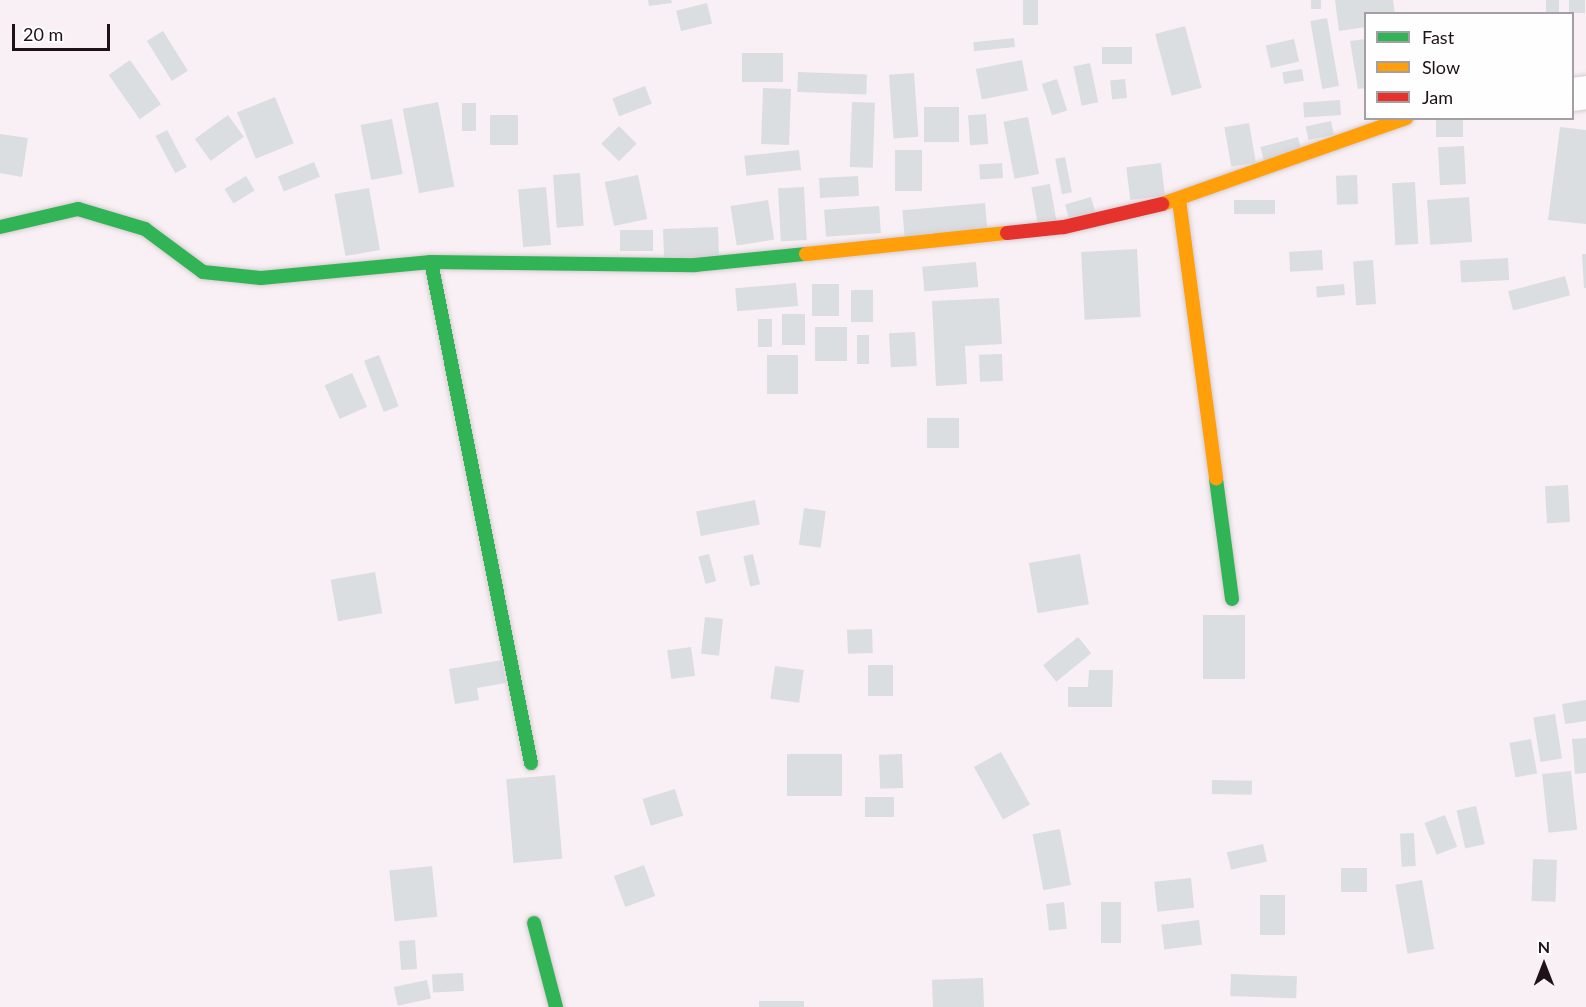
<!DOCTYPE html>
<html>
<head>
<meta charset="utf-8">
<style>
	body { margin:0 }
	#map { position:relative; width:1586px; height:1007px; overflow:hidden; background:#f8f0f4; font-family:Lato,sans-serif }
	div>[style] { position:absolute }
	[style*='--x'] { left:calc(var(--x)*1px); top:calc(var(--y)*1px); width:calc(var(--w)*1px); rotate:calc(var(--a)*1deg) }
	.building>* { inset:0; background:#dadee1; transform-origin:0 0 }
	.roads { filter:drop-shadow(0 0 2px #d6cbd0) drop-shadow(0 0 2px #d6cbd0) }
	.street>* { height:33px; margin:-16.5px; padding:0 16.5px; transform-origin:16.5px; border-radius:16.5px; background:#fefdfd }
	.fast>* { height:14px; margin:-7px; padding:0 7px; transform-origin:7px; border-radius:7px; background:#30b455 }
	.slow>* { height:14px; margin:-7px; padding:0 7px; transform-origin:7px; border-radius:7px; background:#ff9f0a }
	.jam>* { height:14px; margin:-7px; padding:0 7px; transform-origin:7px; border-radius:7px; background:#e5322d }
	span { translate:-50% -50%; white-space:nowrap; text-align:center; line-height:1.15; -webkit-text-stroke:4.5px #fefefe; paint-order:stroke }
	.legend { position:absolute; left:1364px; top:12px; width:210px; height:108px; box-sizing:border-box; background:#fefefe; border:2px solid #a49fa2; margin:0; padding:8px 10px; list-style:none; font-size:18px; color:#1e1117 }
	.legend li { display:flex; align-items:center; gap:12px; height:30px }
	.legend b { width:30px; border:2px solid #a49fa2 }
	.north { position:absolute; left:1514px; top:935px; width:60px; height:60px; -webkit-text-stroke:4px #fefefe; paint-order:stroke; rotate:0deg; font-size:16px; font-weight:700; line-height:24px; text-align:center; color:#1e1117 }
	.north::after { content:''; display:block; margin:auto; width:21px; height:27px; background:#1e1117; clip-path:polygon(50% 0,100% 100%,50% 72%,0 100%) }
	.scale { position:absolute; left:12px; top:24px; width:98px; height:27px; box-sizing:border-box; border:3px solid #1e1117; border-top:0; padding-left:8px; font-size:18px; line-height:21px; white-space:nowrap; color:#1e1117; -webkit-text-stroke:4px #fefefe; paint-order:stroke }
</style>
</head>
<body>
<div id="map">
	<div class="building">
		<i style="clip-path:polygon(648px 0,671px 0,672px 3px,649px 6px)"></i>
		<i style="left:1023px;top:0;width:15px;height:25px"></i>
		<i style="left:1311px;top:0;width:10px;height:9px"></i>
		<i style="clip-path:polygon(1335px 0,1393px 0,1395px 14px,1366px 14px,1366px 27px,1339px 31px)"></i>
		<i style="left:1546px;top:0;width:13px;height:14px"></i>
		<i style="left:1569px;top:0;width:16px;height:13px"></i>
		<i style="left:707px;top:3px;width:21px;height:32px;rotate:76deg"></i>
		<i style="left:1327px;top:18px;width:69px;height:17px;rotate:80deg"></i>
		<i style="left:1185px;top:26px;width:64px;height:31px;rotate:75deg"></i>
		<i style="left:163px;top:31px;width:47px;height:19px;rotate:58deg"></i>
		<i style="left:1014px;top:38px;width:9px;height:41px;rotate:84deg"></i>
		<i style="left:1294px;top:39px;width:23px;height:29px;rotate:77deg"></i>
		<i style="clip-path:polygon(1366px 39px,1366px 88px,1358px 89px,1350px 41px)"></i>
		<i style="left:1102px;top:47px;width:30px;height:17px"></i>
		<i style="left:742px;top:53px;width:41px;height:29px"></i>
		<i style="left:130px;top:60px;width:54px;height:26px;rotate:55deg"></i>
		<i style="left:1022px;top:60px;width:31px;height:47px;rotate:79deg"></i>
		<i style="left:1090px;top:63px;width:40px;height:17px;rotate:78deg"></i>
		<i style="left:1302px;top:69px;width:12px;height:20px;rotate:81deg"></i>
		<i style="left:798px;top:72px;width:69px;height:20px;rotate:2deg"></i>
		<i style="left:914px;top:73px;width:64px;height:25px;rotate:86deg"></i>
		<i style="left:1057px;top:79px;width:33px;height:16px;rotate:72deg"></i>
		<i style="left:1125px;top:79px;width:19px;height:15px;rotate:84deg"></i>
		<i style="left:645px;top:86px;width:19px;height:35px;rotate:69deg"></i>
		<i style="left:763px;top:88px;width:28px;height:56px;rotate:2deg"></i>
		<i style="left:275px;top:97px;width:50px;height:41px;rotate:68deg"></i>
		<i style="left:1340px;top:100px;width:15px;height:37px;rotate:86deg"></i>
		<i style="left:438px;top:102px;width:86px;height:36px;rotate:79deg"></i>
		<i style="left:852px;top:102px;width:23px;height:65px;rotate:2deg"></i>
		<i style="left:462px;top:103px;width:14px;height:28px"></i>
		<i style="left:924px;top:107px;width:35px;height:35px"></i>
		<i style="left:986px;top:114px;width:30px;height:18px;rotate:86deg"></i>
		<i style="left:228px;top:115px;width:27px;height:41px;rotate:54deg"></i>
		<i style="left:490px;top:115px;width:28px;height:30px"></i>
		<i style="left:1028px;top:117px;width:58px;height:25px;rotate:79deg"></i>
		<i style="left:1436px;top:118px;width:27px;height:19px"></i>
		<i style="left:392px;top:119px;width:56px;height:32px;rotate:79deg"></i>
		<i style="left:1331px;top:121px;width:14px;height:26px;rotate:78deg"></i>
		<i style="left:1249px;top:123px;width:40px;height:25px;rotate:80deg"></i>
		<i style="left:619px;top:126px;width:25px;height:25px;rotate:45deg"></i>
		<i style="clip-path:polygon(1560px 127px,1586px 130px,1586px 224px,1548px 220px)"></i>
		<i style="left:167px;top:130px;width:42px;height:13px;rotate:62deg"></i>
		<i style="clip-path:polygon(0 134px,28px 138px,22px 177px,0 173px)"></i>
		<i style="left:1298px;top:137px;width:20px;height:39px;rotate:75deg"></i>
		<i style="left:1464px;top:146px;width:38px;height:26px;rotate:87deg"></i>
		<i style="left:799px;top:150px;width:20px;height:55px;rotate:84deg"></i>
		<i style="left:895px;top:150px;width:27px;height:41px"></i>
		<i style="left:1065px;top:157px;width:36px;height:10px;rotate:79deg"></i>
		<i style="left:314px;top:162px;width:16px;height:39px;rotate:68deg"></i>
		<i style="left:1002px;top:163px;width:15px;height:23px;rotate:86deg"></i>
		<i style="left:1161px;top:163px;width:33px;height:35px;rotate:83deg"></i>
		<i style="left:580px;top:173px;width:53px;height:27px;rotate:86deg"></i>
		<i style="left:638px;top:175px;width:45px;height:34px;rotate:78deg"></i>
		<i style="left:1357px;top:175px;width:29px;height:21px;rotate:88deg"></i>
		<i style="left:246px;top:176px;width:17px;height:25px;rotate:59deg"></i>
		<i style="left:858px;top:176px;width:20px;height:39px;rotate:87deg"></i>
		<i style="left:1415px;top:182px;width:62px;height:23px;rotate:87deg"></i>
		<i style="left:1050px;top:184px;width:41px;height:19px;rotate:80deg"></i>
		<i style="left:546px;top:187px;width:58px;height:28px;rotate:85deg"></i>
		<i style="left:804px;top:187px;width:53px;height:26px;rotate:87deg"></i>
		<i style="left:369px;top:188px;width:63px;height:35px;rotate:80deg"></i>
		<i style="left:1091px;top:197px;width:18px;height:27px;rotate:74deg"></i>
		<i style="left:1469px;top:197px;width:45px;height:42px;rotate:86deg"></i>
		<i style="left:768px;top:200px;width:40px;height:38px;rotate:81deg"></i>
		<i style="left:1275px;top:200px;width:14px;height:41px;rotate:90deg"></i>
		<i style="left:985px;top:203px;width:33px;height:83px;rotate:85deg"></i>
		<i style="left:879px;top:206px;width:27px;height:55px;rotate:86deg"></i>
		<i style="left:718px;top:227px;width:31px;height:55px;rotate:88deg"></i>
		<i style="left:653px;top:230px;width:21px;height:33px;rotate:90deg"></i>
		<i style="left:1137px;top:249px;width:68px;height:56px;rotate:87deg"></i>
		<i style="left:1322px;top:250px;width:20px;height:33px;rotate:87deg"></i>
		<i style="clip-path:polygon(1582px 254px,1586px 254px,1586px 288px,1584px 288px)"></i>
		<i style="left:1508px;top:258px;width:22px;height:48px;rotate:87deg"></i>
		<i style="left:1373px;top:260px;width:44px;height:20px;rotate:86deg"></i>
		<i style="left:976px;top:262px;width:25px;height:54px;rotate:85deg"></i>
		<i style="left:1565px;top:276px;width:20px;height:59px;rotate:75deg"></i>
		<i style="left:796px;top:283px;width:23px;height:61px;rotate:85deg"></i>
		<i style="left:812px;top:284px;width:27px;height:32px"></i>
		<i style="left:1344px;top:284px;width:11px;height:28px;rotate:85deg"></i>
		<i style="left:851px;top:290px;width:22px;height:32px"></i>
		<i style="clip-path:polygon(999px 298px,1002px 344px,965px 346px,967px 384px,936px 386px,932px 301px)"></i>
		<i style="left:782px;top:314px;width:23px;height:31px"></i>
		<i style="left:758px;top:319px;width:14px;height:28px"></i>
		<i style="left:815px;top:327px;width:32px;height:34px"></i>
		<i style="left:915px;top:332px;width:34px;height:26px;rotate:87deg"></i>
		<i style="left:857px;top:335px;width:12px;height:29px"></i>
		<i style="left:1002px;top:354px;width:27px;height:23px;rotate:88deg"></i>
		<i style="left:379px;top:355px;width:55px;height:16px;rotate:69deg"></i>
		<i style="left:767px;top:355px;width:31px;height:39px"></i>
		<i style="left:352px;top:373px;width:37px;height:30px;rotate:66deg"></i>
		<i style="left:927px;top:418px;width:32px;height:30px"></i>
		<i style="left:1568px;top:485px;width:37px;height:23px;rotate:87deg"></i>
		<i style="left:755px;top:500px;width:25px;height:60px;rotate:79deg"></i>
		<i style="left:804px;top:508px;width:22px;height:37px;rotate:8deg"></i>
		<i style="left:709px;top:554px;width:28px;height:11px;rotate:75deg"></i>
		<i style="left:753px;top:554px;width:31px;height:10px;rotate:77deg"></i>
		<i style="left:1080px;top:554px;width:51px;height:52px;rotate:80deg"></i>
		<i style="left:375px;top:572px;width:42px;height:45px;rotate:80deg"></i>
		<i style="left:1203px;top:615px;width:42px;height:64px"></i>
		<i style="left:705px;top:617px;width:18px;height:37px;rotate:6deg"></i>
		<i style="left:872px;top:629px;width:24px;height:25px;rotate:88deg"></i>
		<i style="left:1078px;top:637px;width:21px;height:45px;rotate:51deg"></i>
		<i style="left:691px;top:647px;width:29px;height:24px;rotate:82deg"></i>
		<i style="clip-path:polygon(502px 660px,506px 683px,477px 688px,479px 700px,455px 704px,449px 669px)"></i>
		<i style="left:868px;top:665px;width:25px;height:31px"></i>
		<i style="left:775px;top:666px;width:29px;height:33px;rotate:8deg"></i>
		<i style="clip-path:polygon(1089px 670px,1113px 670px,1112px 707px,1068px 707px,1068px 687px,1088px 687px)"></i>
		<i style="clip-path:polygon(1586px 700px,1586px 721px,1565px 724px,1562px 704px)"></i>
		<i style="left:1555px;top:714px;width:45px;height:22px;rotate:81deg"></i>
		<i style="clip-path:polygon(1586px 738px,1586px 773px,1575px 774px,1572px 739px)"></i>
		<i style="left:1531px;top:739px;width:35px;height:22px;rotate:80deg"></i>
		<i style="left:1001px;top:752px;width:60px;height:31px;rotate:61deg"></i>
		<i style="left:842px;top:754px;width:42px;height:55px;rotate:90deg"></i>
		<i style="left:902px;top:754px;width:34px;height:23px;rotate:88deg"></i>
		<i style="left:1571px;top:771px;width:59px;height:29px;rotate:84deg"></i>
		<i style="left:555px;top:775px;width:84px;height:49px;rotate:85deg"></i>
		<i style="left:1212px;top:780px;width:40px;height:14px;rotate:1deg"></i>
		<i style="left:675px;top:789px;width:28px;height:34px;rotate:73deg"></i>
		<i style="left:865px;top:797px;width:29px;height:20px"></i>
		<i style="left:1476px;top:806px;width:39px;height:20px;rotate:77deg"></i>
		<i style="left:1445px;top:815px;width:34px;height:22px;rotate:69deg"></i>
		<i style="left:1060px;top:829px;width:57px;height:28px;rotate:79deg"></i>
		<i style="left:1414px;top:833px;width:33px;height:14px;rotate:87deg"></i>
		<i style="left:1263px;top:844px;width:18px;height:37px;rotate:77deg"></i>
		<i style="left:1533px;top:859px;width:24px;height:42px;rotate:2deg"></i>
		<i style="left:644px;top:865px;width:33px;height:32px;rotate:70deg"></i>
		<i style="left:432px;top:866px;width:51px;height:43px;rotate:84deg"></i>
		<i style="left:1341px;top:868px;width:26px;height:24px"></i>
		<i style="left:1191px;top:878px;width:30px;height:37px;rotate:84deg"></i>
		<i style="left:1422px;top:880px;width:70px;height:27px;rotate:80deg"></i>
		<i style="left:1260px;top:895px;width:25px;height:40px"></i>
		<i style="left:1064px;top:902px;width:27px;height:18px;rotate:84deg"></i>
		<i style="left:1101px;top:902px;width:20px;height:41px"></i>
		<i style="left:1199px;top:920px;width:25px;height:38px;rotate:83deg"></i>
		<i style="left:415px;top:940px;width:29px;height:16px;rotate:86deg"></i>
		<i style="left:463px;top:973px;width:18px;height:31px;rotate:87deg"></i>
		<i style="left:1231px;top:974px;width:66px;height:22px;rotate:2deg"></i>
		<i style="left:983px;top:978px;width:29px;height:51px;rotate:88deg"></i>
		<i style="left:427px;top:980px;width:19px;height:34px;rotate:78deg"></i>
		<i style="left:759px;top:1001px;width:45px;height:6px"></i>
	</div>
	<div class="roads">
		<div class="street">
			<i style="--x:1572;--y:94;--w:14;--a:-8"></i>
		</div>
		<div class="fast">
			<i style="--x:0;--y:227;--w:80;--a:-13"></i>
			<i style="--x:78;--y:209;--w:70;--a:16.6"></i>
			<i style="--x:145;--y:229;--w:72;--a:36.6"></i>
			<i style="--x:203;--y:272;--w:58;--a:5.9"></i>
			<i style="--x:261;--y:278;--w:171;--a:-5.4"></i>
			<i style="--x:431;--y:262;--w:264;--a:0.7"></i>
			<i style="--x:695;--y:265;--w:112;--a:-5.7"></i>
			<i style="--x:431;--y:262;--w:511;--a:78.71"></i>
			<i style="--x:1216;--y:479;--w:121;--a:82.4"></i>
			<i style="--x:534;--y:923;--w:87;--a:75.3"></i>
		</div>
		<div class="slow">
			<i style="--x:1179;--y:200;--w:281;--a:82.4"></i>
			<i style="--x:1162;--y:204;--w:259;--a:-19.4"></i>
			<i style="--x:806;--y:254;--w:202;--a:-6"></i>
		</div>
		<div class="jam">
			<i style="--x:1007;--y:233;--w:57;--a:-6"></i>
			<i style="--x:1064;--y:227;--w:101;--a:-13.2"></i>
		</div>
	</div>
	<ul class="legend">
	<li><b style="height:8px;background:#30b455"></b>Fast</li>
	<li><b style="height:8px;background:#ff9f0a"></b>Slow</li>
	<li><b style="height:8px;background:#e5322d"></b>Jam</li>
	</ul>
	<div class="north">N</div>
	<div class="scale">20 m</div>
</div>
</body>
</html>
